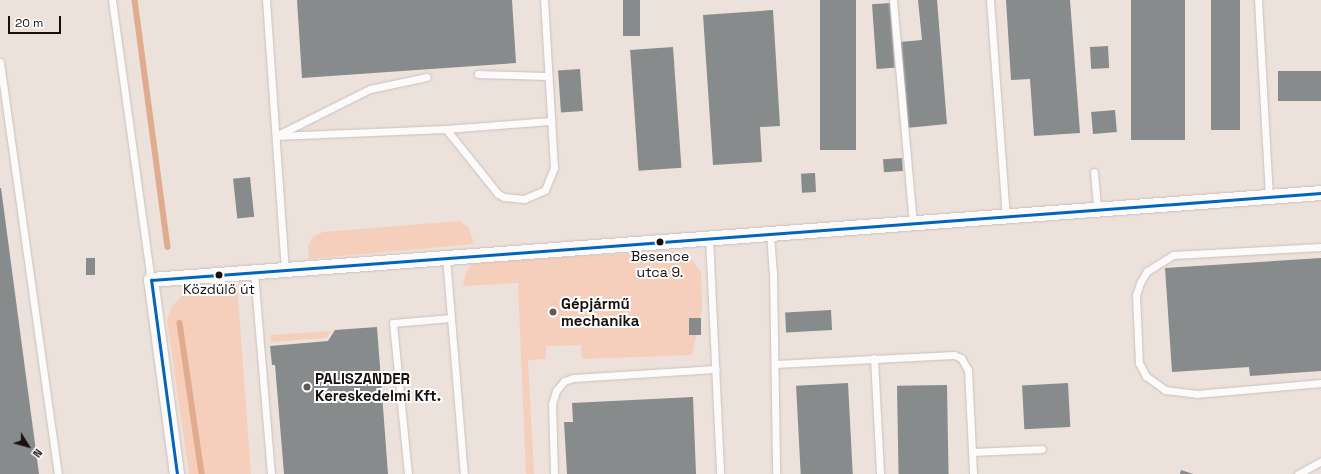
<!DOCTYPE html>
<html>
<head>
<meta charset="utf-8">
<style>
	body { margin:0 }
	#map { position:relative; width:1321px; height:474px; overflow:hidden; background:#ede1db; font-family:"Space Grotesk",sans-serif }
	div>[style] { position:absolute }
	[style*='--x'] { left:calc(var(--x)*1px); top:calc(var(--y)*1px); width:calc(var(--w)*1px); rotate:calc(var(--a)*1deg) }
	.green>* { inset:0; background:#f5cfbc }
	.stream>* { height:5.5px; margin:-2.75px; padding:0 2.75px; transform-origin:2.75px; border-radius:2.75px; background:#e0ab8f }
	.building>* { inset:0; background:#878b8c; transform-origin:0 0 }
	.roads { filter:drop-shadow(0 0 1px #c9c0bc) drop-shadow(0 0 1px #c9c0bc) }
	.lane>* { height:7px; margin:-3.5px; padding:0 3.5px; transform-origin:3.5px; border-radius:3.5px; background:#fcfafa }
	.street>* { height:14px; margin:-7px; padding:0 7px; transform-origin:7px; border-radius:7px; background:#fcfafa }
	.bus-1>* { height:3px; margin:-1.5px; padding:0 1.5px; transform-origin:1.5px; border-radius:1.5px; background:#0065bd }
	.dots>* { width:11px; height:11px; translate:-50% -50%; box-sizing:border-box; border:2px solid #fff; border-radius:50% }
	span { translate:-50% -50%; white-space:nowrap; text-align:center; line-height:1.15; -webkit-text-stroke:4px #fff; paint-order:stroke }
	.bus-label { font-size:14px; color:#17100d }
	.poi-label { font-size:15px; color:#17100d; font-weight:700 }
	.left { translate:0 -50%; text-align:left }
	.north { position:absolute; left:8px; top:426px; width:40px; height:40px; -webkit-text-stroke:3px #fff; paint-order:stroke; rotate:127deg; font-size:11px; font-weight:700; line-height:16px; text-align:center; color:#17100d }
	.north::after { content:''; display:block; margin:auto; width:14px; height:18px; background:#17100d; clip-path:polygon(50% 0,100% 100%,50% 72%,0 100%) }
	.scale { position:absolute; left:8px; top:16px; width:53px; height:18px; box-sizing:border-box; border:2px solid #17100d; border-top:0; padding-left:5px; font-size:12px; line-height:14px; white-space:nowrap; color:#17100d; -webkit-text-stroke:3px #fff; paint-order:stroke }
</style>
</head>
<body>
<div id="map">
	<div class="green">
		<i style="clip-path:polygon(460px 221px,469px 228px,474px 244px,309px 259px,308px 245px,314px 236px,323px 232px)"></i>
		<i style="clip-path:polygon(675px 251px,692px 260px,701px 272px,702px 309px,692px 355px,582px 359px,581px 345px,546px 346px,546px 359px,528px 360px,534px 474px,526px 474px,518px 283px,463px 286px,466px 272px,473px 262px)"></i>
		<i style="clip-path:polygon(237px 285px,251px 474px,189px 474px,167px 320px,172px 306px,187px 291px)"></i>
		<i style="clip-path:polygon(331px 331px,326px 338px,271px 342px,270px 335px)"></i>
	</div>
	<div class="stream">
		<i style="--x:135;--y:0;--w:249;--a:82.4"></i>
		<i style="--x:180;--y:323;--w:153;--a:81.7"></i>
	</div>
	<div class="building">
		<i style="clip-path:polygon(297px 0,512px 0,516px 63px,302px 78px)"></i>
		<i style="left:623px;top:0;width:17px;height:36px"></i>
		<i style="left:820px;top:0;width:36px;height:150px"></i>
		<i style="clip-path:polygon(918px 0,937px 0,947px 124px,906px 128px,900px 42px,922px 40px)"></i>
		<i style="clip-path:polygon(1006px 0,1070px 0,1080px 133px,1034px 136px,1030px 79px,1011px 80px)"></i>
		<i style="left:1131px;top:0;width:54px;height:140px"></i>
		<i style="left:1211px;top:0;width:29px;height:130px"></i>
		<i style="left:890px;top:3px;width:65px;height:18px;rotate:86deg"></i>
		<i style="clip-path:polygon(773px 10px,780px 126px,760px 127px,762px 162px,713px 165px,703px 15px)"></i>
		<i style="left:1108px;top:46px;width:22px;height:18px;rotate:87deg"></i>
		<i style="left:673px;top:47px;width:121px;height:43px;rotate:86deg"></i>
		<i style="left:580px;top:69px;width:42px;height:22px;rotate:86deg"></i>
		<i style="left:1321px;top:71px;width:30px;height:43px;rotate:90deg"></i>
		<i style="left:1115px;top:110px;width:22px;height:24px;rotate:85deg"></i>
		<i style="left:902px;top:158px;width:13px;height:19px;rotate:86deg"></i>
		<i style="left:815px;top:173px;width:19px;height:14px;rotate:87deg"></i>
		<i style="left:250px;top:177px;width:40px;height:17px;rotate:84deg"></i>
		<i style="clip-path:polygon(0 188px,1px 188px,39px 474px,0 474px)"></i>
		<i style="left:86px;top:258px;width:9px;height:17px"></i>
		<i style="clip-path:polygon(1321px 258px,1321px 371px,1250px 376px,1249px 367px,1172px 372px,1165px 268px)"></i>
		<i style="left:831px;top:310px;width:20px;height:46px;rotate:87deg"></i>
		<i style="left:689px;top:318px;width:12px;height:17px"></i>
		<i style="clip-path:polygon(377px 327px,388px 474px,284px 474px,275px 365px,272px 365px,270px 346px,328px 341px,335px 330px)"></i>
		<i style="left:848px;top:383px;width:91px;height:52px;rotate:87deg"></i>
		<i style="left:1068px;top:383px;width:44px;height:46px;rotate:87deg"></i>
		<i style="left:947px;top:385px;width:89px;height:50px;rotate:89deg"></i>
		<i style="clip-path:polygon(693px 397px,696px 474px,567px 474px,564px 422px,573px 422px,572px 403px)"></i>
		<i style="clip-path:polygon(1181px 470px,1193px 474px,1180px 474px)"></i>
	</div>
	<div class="roads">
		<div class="lane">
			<i style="--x:112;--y:0;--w:283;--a:82.1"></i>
			<i style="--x:266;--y:0;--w:270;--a:86"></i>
			<i style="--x:893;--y:0;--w:224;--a:84.9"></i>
			<i style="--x:990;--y:0;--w:217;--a:85.8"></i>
			<i style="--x:1258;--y:0;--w:197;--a:86.8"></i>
			<i style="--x:0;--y:62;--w:416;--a:82"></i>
			<i style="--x:478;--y:74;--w:69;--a:1.7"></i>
			<i style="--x:446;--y:129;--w:83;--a:51.3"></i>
			<i style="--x:498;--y:194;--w:7;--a:27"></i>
			<i style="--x:504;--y:197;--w:20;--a:6"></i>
			<i style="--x:524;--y:199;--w:23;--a:-23"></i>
			<i style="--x:545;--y:190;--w:24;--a:-68"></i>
			<i style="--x:554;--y:168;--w:168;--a:-93.4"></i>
			<i style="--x:278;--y:135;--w:103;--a:-26.6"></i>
			<i style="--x:370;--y:89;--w:58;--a:-11.9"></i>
			<i style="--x:276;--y:136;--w:170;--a:-2.4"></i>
			<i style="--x:446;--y:129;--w:104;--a:-4.4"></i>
			<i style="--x:1094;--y:172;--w:37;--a:85"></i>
			<i style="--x:770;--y:233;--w:39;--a:86"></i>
			<i style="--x:773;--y:272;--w:202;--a:89.1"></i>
			<i style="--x:709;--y:237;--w:237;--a:87.3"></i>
			<i style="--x:1321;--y:247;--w:148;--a:176.9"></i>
			<i style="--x:1173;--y:255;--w:31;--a:148"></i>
			<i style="--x:1147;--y:271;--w:14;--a:120"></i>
			<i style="--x:1140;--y:283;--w:13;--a:108"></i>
			<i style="--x:1136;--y:295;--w:68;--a:87.5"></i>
			<i style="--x:1139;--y:363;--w:15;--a:62"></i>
			<i style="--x:1146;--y:376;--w:24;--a:36"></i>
			<i style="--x:1165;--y:390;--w:32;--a:7"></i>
			<i style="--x:1197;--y:394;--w:124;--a:-5.1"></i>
			<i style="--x:446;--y:257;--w:218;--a:85.3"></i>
			<i style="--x:254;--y:272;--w:203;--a:85.2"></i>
			<i style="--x:874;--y:358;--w:116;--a:87"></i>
			<i style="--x:775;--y:364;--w:179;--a:-2.9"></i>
			<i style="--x:954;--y:355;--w:8;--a:23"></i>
			<i style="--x:961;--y:358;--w:14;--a:60"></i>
			<i style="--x:968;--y:370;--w:104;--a:87.2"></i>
			<i style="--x:972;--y:452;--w:70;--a:-2.5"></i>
			<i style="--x:408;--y:474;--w:152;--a:-95.7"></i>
			<i style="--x:393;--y:323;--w:58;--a:-4.9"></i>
			<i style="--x:554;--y:474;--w:70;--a:-91.6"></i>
			<i style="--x:552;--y:404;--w:14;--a:-73"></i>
			<i style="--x:556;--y:391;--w:13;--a:-51"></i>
			<i style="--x:564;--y:381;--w:9;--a:-18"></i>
			<i style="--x:573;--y:378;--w:143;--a:-3.6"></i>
			<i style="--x:1298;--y:474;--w:26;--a:-29"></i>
		</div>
		<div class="street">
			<i style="--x:177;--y:474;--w:196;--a:-97.6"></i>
			<i style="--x:151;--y:280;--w:1173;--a:-4.25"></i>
		</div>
	</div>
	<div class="bus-1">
		<i style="--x:177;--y:474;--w:196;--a:-97.6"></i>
		<i style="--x:151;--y:280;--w:1173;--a:-4.25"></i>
	</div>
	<div class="dots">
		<i style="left:660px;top:242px;background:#17100d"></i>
		<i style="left:219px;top:275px;background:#17100d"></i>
		<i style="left:553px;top:312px;background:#625955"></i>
		<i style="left:307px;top:387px;background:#625955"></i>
	</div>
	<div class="bus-label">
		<span style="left:660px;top:264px">Besence<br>utca 9.</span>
		<span style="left:219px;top:289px">Közdűlő út</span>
	</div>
	<div class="poi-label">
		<span class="left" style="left:561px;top:312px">Gépjármű<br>mechanika</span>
		<span class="left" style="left:315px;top:387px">PALISZANDER<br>Kereskedelmi Kft.</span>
	</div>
	<div class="north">N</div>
	<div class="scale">20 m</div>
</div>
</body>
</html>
